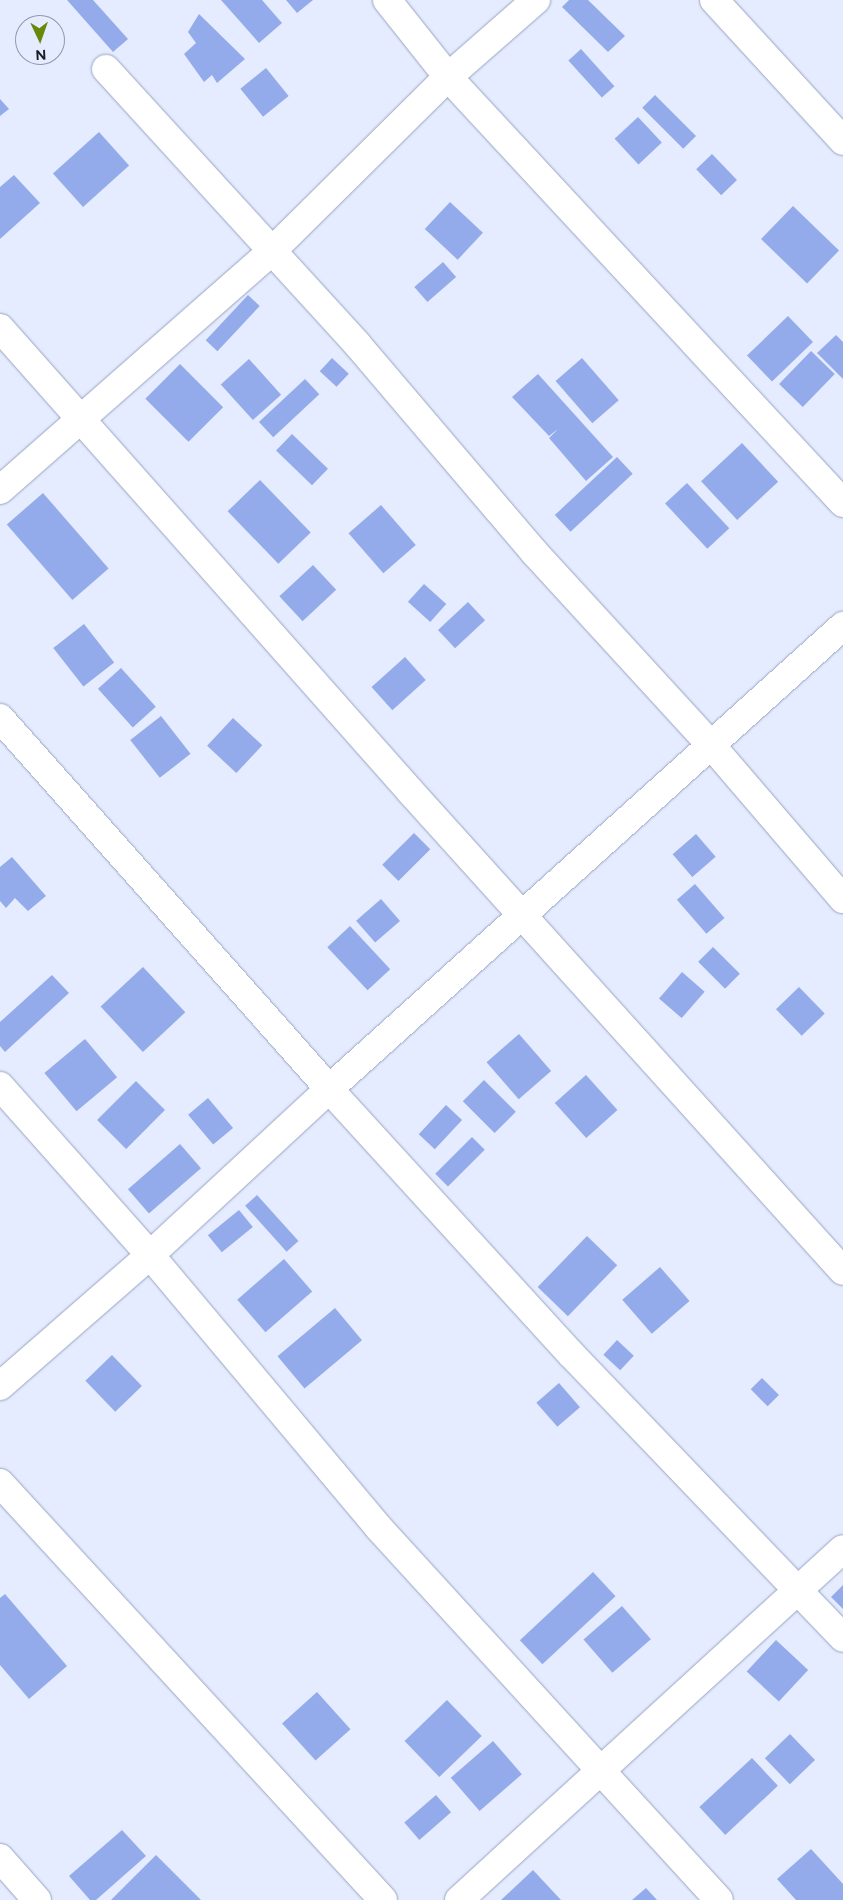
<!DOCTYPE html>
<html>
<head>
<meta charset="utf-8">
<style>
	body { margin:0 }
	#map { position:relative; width:843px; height:1900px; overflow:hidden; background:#e5ecff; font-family:Figtree,sans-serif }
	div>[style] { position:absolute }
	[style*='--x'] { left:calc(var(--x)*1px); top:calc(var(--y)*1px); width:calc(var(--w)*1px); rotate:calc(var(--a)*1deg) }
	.building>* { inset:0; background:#93abea; transform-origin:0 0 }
	.roads { filter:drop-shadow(0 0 1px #98a4c0) drop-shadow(0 0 1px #98a4c0) }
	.minor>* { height:28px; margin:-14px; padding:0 14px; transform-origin:14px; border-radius:14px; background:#fff }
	span { translate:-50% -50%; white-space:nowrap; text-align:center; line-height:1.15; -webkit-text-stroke:4.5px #e5ecff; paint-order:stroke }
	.north { position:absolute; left:15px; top:15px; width:50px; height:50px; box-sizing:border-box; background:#e5ecff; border:1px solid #9398a8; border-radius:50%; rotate:177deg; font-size:14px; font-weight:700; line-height:20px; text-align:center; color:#171b25 }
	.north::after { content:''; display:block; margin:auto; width:18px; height:22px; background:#67890a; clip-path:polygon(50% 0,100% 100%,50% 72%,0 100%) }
</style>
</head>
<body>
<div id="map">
	<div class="building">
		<i style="clip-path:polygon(67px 0,93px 0,128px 39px,113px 52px)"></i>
		<i style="clip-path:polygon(221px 0,262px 0,282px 23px,259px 43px)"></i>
		<i style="clip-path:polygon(286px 0,313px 0,297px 13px)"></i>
		<i style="clip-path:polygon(569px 0,588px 0,625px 36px,608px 52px,562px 7px)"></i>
		<i style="clip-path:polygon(199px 14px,245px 59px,217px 83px,212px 75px,204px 82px,184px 54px,196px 43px,188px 32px)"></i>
		<i style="left:581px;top:49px;width:50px;height:17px;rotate:48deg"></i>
		<i style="left:266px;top:68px;width:36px;height:33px;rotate:51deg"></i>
		<i style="left:655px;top:95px;width:58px;height:18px;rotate:45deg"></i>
		<i style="clip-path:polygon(0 99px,9px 109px,0 116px)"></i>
		<i style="left:638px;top:117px;width:35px;height:32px;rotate:47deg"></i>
		<i style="left:99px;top:132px;width:45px;height:62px;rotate:48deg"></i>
		<i style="left:712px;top:154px;width:36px;height:22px;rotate:46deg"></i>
		<i style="clip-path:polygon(14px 175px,40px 203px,0 239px,0 187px)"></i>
		<i style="left:450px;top:202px;width:45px;height:37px;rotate:43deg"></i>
		<i style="left:793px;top:206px;width:64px;height:46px;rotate:44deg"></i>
		<i style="left:443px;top:262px;width:20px;height:38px;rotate:49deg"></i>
		<i style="left:248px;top:295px;width:16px;height:62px;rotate:43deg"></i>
		<i style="left:788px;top:316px;width:36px;height:57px;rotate:46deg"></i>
		<i style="clip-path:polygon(836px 335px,843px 342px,843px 379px,817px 353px)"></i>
		<i style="left:811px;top:351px;width:33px;height:46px;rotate:44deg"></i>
		<i style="left:332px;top:358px;width:23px;height:18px;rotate:43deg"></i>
		<i style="left:582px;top:358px;width:56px;height:35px;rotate:49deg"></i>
		<i style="left:249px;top:359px;width:48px;height:38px;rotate:48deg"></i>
		<i style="left:180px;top:364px;width:61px;height:49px;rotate:45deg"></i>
		<i style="clip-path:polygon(538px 374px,613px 457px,586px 481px,549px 438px,558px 429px,549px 436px,512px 397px)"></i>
		<i style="left:305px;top:379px;width:21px;height:63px;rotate:47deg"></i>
		<i style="left:292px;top:434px;width:50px;height:23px;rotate:44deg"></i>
		<i style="left:742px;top:443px;width:53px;height:56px;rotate:47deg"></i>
		<i style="left:617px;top:457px;width:23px;height:85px;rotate:47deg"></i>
		<i style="left:260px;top:480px;width:73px;height:45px;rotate:46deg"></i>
		<i style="left:687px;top:483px;width:62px;height:30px;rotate:47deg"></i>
		<i style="left:43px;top:493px;width:100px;height:48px;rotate:49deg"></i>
		<i style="left:381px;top:505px;width:53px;height:43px;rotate:49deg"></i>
		<i style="left:313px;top:565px;width:34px;height:46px;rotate:47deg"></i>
		<i style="left:424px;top:584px;width:30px;height:24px;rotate:42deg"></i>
		<i style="left:468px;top:602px;width:25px;height:41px;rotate:47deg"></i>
		<i style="left:84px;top:624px;width:49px;height:39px;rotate:52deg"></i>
		<i style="left:405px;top:657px;width:31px;height:45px;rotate:48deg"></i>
		<i style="left:121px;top:668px;width:52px;height:31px;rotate:48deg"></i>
		<i style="left:161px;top:716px;width:48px;height:39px;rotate:52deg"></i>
		<i style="left:233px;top:718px;width:40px;height:38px;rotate:43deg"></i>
		<i style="left:414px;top:833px;width:23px;height:45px;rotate:45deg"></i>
		<i style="left:696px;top:834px;width:30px;height:31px;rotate:49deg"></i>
		<i style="clip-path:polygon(12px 857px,46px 896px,28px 911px,15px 898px,6px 908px,0 901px,0 867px)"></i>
		<i style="left:695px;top:884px;width:45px;height:24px;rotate:49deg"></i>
		<i style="left:381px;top:899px;width:29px;height:33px;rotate:49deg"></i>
		<i style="left:350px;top:926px;width:59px;height:31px;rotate:47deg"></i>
		<i style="left:713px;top:947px;width:38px;height:21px;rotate:45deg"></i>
		<i style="left:143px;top:967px;width:62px;height:58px;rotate:47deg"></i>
		<i style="left:682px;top:972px;width:30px;height:35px;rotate:41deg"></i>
		<i style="clip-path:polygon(52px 975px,69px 993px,5px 1052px,0 1046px,0 1022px)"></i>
		<i style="left:799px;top:987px;width:37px;height:32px;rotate:46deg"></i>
		<i style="left:519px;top:1034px;width:49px;height:43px;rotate:49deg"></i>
		<i style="left:85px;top:1039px;width:50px;height:53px;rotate:50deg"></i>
		<i style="left:586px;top:1075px;width:47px;height:42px;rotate:48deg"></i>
		<i style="left:484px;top:1080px;width:45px;height:30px;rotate:45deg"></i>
		<i style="left:136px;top:1081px;width:41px;height:55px;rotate:45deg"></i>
		<i style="left:208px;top:1098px;width:39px;height:26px;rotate:50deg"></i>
		<i style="left:446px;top:1105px;width:22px;height:40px;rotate:43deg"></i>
		<i style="left:472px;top:1137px;width:18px;height:52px;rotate:45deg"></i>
		<i style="left:180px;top:1144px;width:32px;height:69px;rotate:49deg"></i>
		<i style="left:257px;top:1195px;width:62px;height:16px;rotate:48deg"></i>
		<i style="left:239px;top:1210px;width:22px;height:40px;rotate:51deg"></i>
		<i style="left:587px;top:1236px;width:42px;height:71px;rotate:44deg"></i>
		<i style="left:284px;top:1259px;width:43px;height:62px;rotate:49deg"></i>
		<i style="left:660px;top:1267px;width:45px;height:50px;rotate:49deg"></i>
		<i style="left:335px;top:1308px;width:42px;height:75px;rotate:50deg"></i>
		<i style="left:617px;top:1340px;width:23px;height:20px;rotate:43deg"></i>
		<i style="left:112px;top:1355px;width:43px;height:37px;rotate:46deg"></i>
		<i style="left:762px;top:1378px;width:24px;height:16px;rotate:45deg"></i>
		<i style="left:559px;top:1383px;width:32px;height:30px;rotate:49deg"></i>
		<i style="left:593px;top:1572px;width:33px;height:100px;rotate:47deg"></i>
		<i style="clip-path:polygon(843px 1585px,843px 1609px,831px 1597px)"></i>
		<i style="clip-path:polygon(5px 1594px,67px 1666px,29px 1699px,0 1665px,0 1598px)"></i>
		<i style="left:622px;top:1606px;width:44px;height:51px;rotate:49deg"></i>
		<i style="left:776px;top:1640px;width:44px;height:43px;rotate:43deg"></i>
		<i style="left:317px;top:1692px;width:50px;height:47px;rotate:48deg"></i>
		<i style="left:447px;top:1700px;width:50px;height:59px;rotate:46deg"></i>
		<i style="left:790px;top:1734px;width:36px;height:35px;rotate:46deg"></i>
		<i style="left:493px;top:1741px;width:44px;height:56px;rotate:49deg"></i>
		<i style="left:752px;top:1758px;width:38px;height:72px;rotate:47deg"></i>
		<i style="left:436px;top:1795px;width:23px;height:42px;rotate:49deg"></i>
		<i style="clip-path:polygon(122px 1830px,146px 1856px,96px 1900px,90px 1900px,69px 1876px)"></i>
		<i style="clip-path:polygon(811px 1849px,843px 1884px,843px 1900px,796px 1900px,777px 1879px)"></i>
		<i style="clip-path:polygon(156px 1855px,201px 1900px,111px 1900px)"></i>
		<i style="clip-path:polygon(533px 1870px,561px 1900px,501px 1900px)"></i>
		<i style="clip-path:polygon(646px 1888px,657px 1900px,632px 1900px)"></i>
	</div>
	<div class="roads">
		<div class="minor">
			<i style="--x:387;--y:0;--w:98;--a:51.6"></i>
			<i style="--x:448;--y:77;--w:581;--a:47.16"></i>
			<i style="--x:714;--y:0;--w:191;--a:47.5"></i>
			<i style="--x:106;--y:69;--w:372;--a:47.6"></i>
			<i style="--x:357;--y:344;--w:275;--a:49.6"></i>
			<i style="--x:535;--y:553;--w:260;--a:47.5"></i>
			<i style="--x:711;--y:745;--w:203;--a:49.4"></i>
			<i style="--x:0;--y:328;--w:618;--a:48.47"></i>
			<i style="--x:410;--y:791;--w:646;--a:47.95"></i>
			<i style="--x:0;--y:490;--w:361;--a:-41.3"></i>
			<i style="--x:271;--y:252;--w:249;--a:-44.7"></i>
			<i style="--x:448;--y:77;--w:117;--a:-41.2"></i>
			<i style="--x:0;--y:718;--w:496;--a:48.4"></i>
			<i style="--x:329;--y:1089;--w:359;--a:47.6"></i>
			<i style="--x:571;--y:1354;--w:393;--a:46.2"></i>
			<i style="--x:0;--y:1086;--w:226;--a:48.4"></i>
			<i style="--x:150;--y:1255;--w:355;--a:50"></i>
			<i style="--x:378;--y:1527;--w:505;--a:47.57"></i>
			<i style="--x:0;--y:1386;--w:199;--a:-41.1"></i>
			<i style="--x:150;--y:1255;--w:244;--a:-42.8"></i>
			<i style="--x:329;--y:1089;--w:692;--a:-42.01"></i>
			<i style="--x:0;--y:1483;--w:566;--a:47.43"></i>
			<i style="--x:0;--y:1858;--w:56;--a:48.6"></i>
			<i style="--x:459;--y:1900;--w:520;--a:-42.43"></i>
		</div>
	</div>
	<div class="north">N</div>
</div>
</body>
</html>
